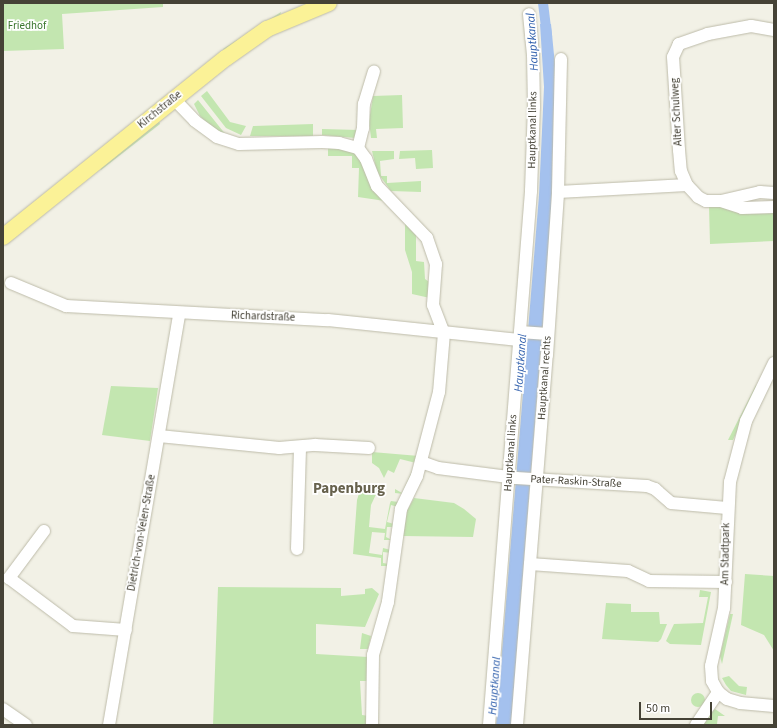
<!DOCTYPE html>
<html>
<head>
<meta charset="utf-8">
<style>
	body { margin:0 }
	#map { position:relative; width:777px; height:728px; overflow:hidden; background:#f2f1e6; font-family:"Source Sans 3",sans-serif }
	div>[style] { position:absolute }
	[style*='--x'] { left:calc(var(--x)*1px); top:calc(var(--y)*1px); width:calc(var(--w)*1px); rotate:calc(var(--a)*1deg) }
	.green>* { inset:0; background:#c3e6b0 }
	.round { border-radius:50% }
	.water>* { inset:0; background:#a4c1ee }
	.canal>* { height:10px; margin:-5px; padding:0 5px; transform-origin:5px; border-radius:5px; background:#a4c1ee }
	.roads { filter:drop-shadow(0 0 1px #bdbba9) drop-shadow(0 0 1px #bdbba9) }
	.minor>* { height:12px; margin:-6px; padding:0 6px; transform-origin:6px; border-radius:6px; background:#fff }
	.major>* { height:16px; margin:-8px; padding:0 8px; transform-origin:8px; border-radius:8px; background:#fbf297 }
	span { translate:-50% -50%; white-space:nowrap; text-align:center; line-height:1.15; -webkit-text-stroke:3.5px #fff; paint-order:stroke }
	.park-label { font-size:11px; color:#38752b }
	.street-label { font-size:11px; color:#454236 }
	.water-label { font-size:12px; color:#3261ad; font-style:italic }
	.district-label { font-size:15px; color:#67624d; font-weight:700 }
	.frame { position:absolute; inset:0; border:4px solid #454236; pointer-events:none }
	.scale { position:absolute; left:639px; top:702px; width:73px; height:18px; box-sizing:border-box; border:2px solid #454236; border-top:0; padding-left:5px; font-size:12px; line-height:14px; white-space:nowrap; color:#454236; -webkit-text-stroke:3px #fff; paint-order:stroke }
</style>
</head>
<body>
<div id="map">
	<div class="green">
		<i style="clip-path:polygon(3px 3px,163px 3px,163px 7px,62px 14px,64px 49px,3px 51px)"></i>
		<i style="clip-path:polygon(281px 12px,280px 16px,225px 50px,223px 49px)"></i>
		<i style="clip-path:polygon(207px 91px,230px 122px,246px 126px,241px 135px,226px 128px,201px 96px)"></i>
		<i style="clip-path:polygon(402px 95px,403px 128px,376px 129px,377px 138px,371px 138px,369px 121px,373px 96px)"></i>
		<i style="clip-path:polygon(198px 100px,222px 130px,229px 138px,210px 127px,200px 116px,194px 104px)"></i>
		<i style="clip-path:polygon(159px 121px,160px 124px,101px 170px,99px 167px)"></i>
		<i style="clip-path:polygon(313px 124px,313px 136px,250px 136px,253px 126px)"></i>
		<i style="clip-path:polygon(322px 129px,359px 130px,355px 138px,322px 135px)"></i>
		<i style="clip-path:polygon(328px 147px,348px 149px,357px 155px,385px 201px,358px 197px,359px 168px,352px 168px,352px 156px,328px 156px)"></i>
		<i style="clip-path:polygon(432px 150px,433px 168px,416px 169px,415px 158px,399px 159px,400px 151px)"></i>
		<i style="clip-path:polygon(372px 151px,394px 151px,394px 159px,380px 161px,381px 176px,387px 176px,387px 183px,421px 181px,421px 192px,391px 191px,377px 172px)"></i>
		<i style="clip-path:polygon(709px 206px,774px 209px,774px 241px,710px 244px)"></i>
		<i style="clip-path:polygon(405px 222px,416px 233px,416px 261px,424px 262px,425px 279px,432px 284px,430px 298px,412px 294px,412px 272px,405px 250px)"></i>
		<i style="clip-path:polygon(756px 385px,758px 386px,733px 440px,728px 440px)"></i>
		<i style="clip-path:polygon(111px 386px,158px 388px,150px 441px,102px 435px)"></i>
		<i style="clip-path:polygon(372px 452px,419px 456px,415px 474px,404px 494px,395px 493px,395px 489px,402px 493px,416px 463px,400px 459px,394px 473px,388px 470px,384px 478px,379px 468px,372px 463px)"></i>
		<i style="clip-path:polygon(361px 487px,379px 488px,371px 505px,369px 527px,385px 529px,390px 503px,391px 501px,398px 502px,398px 507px,391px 505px,387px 522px,394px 524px,394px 527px,387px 527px,386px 537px,392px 540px,384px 540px,385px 533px,372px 532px,369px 553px,382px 555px,383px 548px,391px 550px,391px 553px,383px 552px,383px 563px,389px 564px,387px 566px,381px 566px,381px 558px,353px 554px,357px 500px)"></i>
		<i style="clip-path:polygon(414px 498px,454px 503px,464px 509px,476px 519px,473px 537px,403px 536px,407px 511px)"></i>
		<i style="clip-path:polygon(745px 574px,774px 576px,774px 651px,764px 635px,741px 625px)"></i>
		<i style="clip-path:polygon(218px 587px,341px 588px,341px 596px,365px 594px,365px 589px,372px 588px,379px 594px,365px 627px,316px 624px,316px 654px,368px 657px,368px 681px,360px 681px,362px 715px,369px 716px,369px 725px,213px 725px)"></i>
		<i style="clip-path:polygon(700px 590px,711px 592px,701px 645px,670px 644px,666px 641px,674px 624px,703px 623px,708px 597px,699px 597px)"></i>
		<i style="clip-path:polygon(606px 603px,631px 604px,631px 612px,659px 612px,660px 624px,667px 624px,661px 639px,658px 642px,602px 639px)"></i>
		<i style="clip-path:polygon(730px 614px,733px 614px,722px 664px,720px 656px)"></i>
		<i style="clip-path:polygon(362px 633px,371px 636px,368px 649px,360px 649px)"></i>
		<i style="clip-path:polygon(729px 676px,739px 686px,747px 687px,746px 695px,731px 691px,726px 685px,722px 678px)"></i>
		<i class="round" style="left:691px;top:693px;width:14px;height:14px"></i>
		<i style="clip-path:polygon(715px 709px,725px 716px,718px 716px,717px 724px,702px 725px,707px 716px)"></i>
	</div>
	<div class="water">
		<i style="clip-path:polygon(540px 24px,551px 24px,555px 65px,551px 221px,511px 725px,496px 725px,539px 195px,544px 87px)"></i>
	</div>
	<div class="canal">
		<i style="--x:543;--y:3;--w:34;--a:83"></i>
	</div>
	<div class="roads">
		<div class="minor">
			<i style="--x:774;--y:30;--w:23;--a:-170"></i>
			<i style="--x:751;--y:26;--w:44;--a:169.5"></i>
			<i style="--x:708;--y:34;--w:31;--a:161"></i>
			<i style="--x:679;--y:44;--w:14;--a:115"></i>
			<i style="--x:673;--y:57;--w:93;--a:86.3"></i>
			<i style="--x:679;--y:150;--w:21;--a:85"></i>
			<i style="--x:681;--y:171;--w:15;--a:67"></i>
			<i style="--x:687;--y:185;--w:16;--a:47"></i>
			<i style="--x:698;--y:197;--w:9;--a:27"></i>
			<i style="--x:706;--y:201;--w:15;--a:0"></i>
			<i style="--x:721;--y:201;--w:22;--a:18"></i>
			<i style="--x:742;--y:208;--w:32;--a:-2"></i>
			<i style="--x:174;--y:99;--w:30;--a:46"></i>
			<i style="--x:195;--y:121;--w:27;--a:36"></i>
			<i style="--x:217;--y:137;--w:23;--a:18"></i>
			<i style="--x:239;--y:144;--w:83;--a:-1.4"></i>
			<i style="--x:322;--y:142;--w:17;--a:3"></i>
			<i style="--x:339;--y:143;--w:20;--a:15"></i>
			<i style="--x:358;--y:148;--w:14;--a:54"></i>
			<i style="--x:366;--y:159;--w:29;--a:68"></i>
			<i style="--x:377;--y:186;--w:72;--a:46.1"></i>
			<i style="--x:427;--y:238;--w:28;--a:71"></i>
			<i style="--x:436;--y:264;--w:41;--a:94.2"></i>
			<i style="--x:433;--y:305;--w:30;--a:69"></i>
			<i style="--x:444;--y:333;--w:59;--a:94.8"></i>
			<i style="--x:439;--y:392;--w:87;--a:104.7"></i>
			<i style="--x:417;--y:476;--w:37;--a:116"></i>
			<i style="--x:401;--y:509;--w:94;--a:98"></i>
			<i style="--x:388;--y:602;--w:55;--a:105.8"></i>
			<i style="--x:373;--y:655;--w:70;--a:90.8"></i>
			<i style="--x:358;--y:148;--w:21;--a:-76"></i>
			<i style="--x:363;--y:128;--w:24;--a:-88"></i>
			<i style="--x:364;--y:104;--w:34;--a:-73"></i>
			<i style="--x:558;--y:192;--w:129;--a:-3.1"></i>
			<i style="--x:721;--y:201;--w:40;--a:-13"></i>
			<i style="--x:760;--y:192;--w:14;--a:4"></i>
			<i style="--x:11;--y:283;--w:60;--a:22.7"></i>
			<i style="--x:66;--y:306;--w:262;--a:3.1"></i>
			<i style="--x:328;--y:320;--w:192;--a:6"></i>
			<i style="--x:520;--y:332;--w:28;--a:4"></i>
			<i style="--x:774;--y:363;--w:64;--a:115.8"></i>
			<i style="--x:746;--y:421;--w:63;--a:104.7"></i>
			<i style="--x:730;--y:482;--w:126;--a:92.7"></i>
			<i style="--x:724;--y:608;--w:59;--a:102.6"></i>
			<i style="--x:711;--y:666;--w:15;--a:86"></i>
			<i style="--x:712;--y:681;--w:13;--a:61"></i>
			<i style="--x:718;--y:692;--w:11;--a:38"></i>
			<i style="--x:727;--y:699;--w:14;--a:17"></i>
			<i style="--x:740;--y:703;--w:34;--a:5"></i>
			<i style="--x:159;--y:436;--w:121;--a:5.7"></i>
			<i style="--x:279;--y:448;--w:36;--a:-5"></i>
			<i style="--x:315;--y:445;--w:54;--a:3.2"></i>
			<i style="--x:421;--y:462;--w:18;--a:19"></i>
			<i style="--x:438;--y:468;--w:79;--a:7.3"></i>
			<i style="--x:516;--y:478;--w:131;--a:3.5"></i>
			<i style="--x:647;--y:486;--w:9;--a:21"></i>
			<i style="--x:655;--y:489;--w:21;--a:41"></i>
			<i style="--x:671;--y:503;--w:56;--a:5.1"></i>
			<i style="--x:44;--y:531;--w:59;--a:126.7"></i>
			<i style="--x:9;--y:578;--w:80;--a:36.9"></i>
			<i style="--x:73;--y:626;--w:53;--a:4.3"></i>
			<i style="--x:297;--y:549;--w:101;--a:-88.3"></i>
			<i style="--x:530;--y:564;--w:98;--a:4.1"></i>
			<i style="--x:628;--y:571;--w:23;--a:25"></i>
			<i style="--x:649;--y:581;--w:77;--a:0.7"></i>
			<i style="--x:3;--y:709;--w:28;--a:35"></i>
			<i style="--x:109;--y:725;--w:417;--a:-80.3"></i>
			<i style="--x:489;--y:725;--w:536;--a:-85.5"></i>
			<i style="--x:531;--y:191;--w:84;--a:-88"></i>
			<i style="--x:534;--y:107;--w:52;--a:-91.1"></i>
			<i style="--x:533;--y:55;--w:41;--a:-95.6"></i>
			<i style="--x:517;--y:725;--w:371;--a:-85.4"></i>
			<i style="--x:547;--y:355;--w:163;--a:-86.1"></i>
			<i style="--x:558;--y:192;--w:133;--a:-88.7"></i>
			<i style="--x:696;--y:725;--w:40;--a:-56"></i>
		</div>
		<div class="major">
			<i style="--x:3;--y:237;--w:286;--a:-38.8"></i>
			<i style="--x:226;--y:58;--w:50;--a:-35.3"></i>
			<i style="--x:267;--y:29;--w:67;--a:-22.8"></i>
		</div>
	</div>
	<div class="park-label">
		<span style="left:27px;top:26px">Friedhof</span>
	</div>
	<div class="street-label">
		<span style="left:160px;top:110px;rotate:-39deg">Kirchstraße</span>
		<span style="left:677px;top:112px;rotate:-93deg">Alter Schulweg</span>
		<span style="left:533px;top:130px;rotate:-89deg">Hauptkanal links</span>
		<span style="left:263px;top:317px;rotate:2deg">Richardstraße</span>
		<span style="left:545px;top:378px;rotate:-86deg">Hauptkanal rechts</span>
		<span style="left:511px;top:453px;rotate:-86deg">Hauptkanal links</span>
		<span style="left:576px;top:482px;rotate:3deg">Pater-Raskin-Straße</span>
		<span style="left:142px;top:533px;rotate:-80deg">Dietrich-von-Velen-Straße</span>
		<span style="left:726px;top:554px;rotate:-89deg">Am Stadtpark</span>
	</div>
	<div class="water-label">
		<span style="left:533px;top:42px;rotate:-94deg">Hauptkanal</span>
		<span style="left:521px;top:363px;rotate:-86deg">Hauptkanal</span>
		<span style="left:495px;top:686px;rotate:-86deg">Hauptkanal</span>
	</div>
	<div class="district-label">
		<span style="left:349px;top:489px">Papenburg</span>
	</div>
	<div class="frame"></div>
	<div class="scale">50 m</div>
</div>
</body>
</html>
